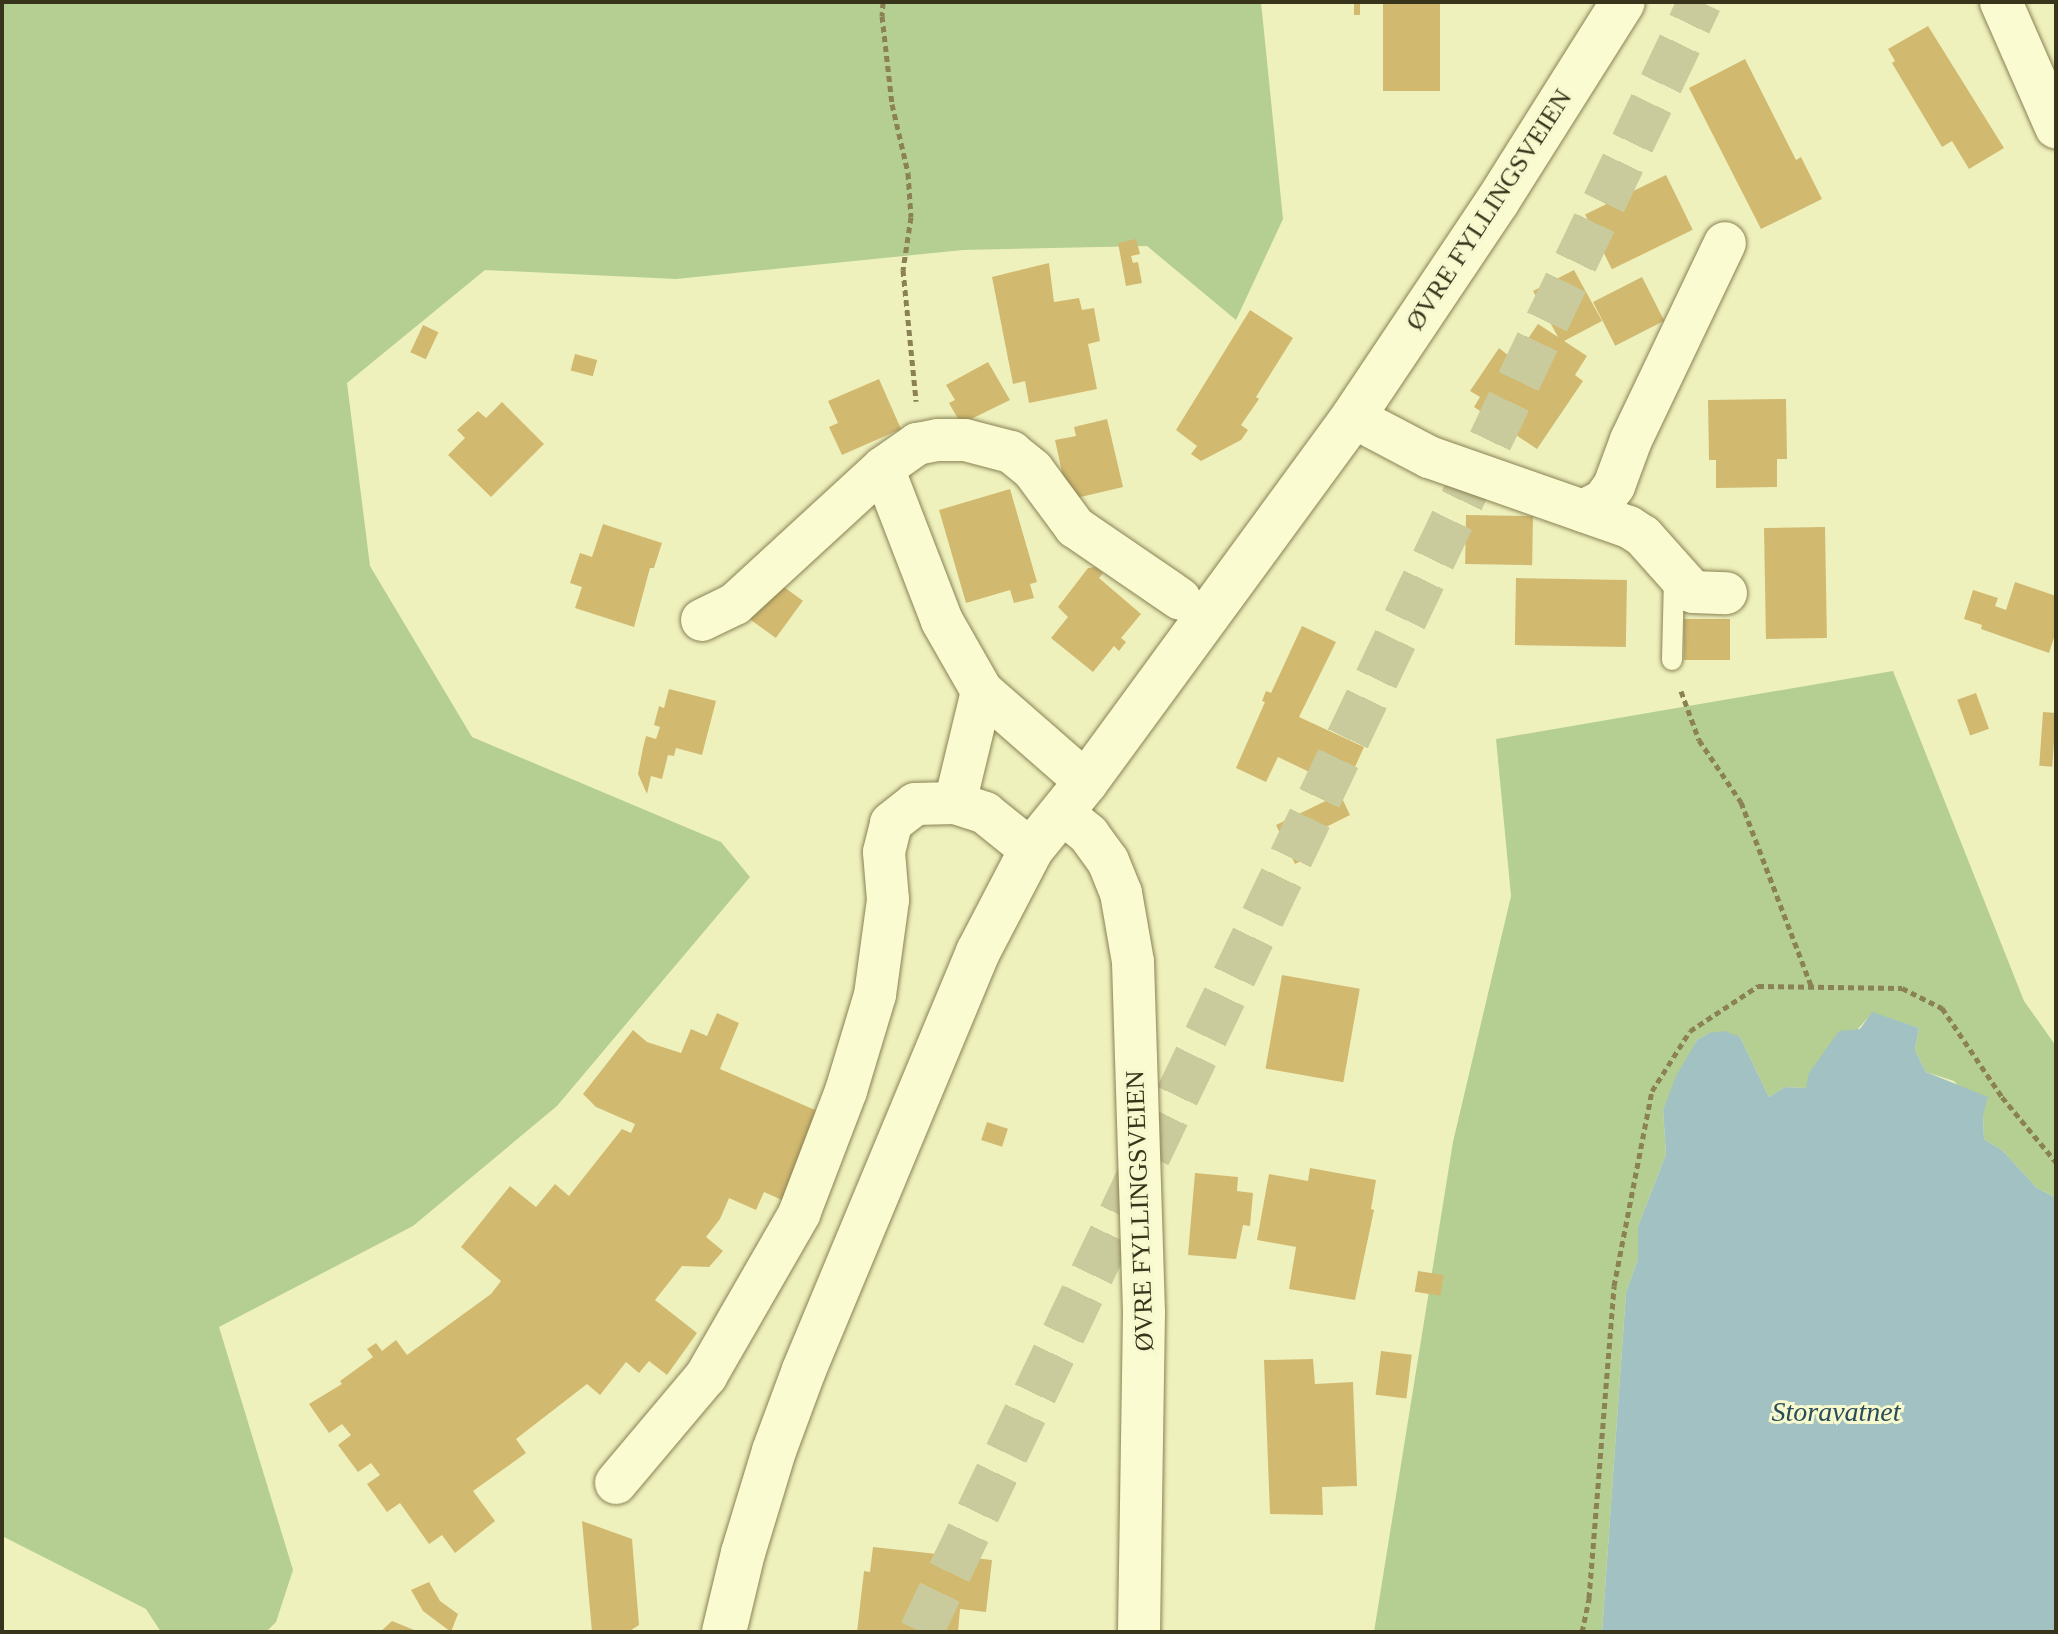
<!DOCTYPE html>
<html>
<head>
<meta charset="utf-8">
<style>
	body { margin:0 }
	#map { position:relative; width:2058px; height:1634px; overflow:hidden; background:#eff1bd; font-family:"Times New Roman",serif }
	div>[style] { position:absolute }
	[style*='--x'] { left:calc(var(--x)*1px); top:calc(var(--y)*1px); width:calc(var(--w)*1px); rotate:calc(var(--a)*1deg) }
	.green>* { inset:0; background:#b4cf91 }
	.water>* { inset:0; background:#a1c1c2 }
	.building>* { inset:0; background:#d2b970; transform-origin:0 0 }
	.primary-tunnel>* { height:44px; margin-top:-22px; transform-origin:0; background:repeating-linear-gradient(90deg,#cacb9d 0 44px,transparent 0 66px) }
	.path>* { height:5px; margin-top:-2.5px; transform-origin:0; background:repeating-linear-gradient(90deg,#8a8255 0 6px,transparent 0 10px) }
	.roads { filter:drop-shadow(0 0 2px #8a8255) drop-shadow(0 0 2px #8a8255) }
	.service>* { height:20px; margin:-10px; padding:0 10px; transform-origin:10px; border-radius:10px; background:#fafbd1 }
	.minor>* { height:42px; margin:-21px; padding:0 21px; transform-origin:21px; border-radius:21px; background:#fafbd1 }
	.secondary>* { height:44px; margin:-22px; padding:0 22px; transform-origin:22px; border-radius:22px; background:#fafbd1 }
	span { translate:-50% -50%; white-space:nowrap; text-align:center; line-height:1.15; -webkit-text-stroke:6px #f6f8cd; paint-order:stroke }
	.street-label { font-size:26px; color:#38331b }
	.water-label { font-size:28px; color:#294c59; font-style:italic }
	.frame { position:absolute; inset:0; border:4px solid #38331b; pointer-events:none }
</style>
</head>
<body>
<div id="map">
	<div class="green">
		<i style="clip-path:polygon(2px 2px,1261px 2px,1283px 219px,1236px 320px,1147px 246px,963px 250px,676px 279px,485px 270px,347px 383px,370px 566px,472px 737px,721px 842px,750px 877px,557px 1106px,413px 1226px,219px 1327px,293px 1570px,276px 1622px,266px 1632px,161px 1632px,146px 1609px,2px 1536px)"></i>
		<i style="clip-path:polygon(1893px 671px,2024px 1001px,2056px 1046px,2056px 1198px,2037px 1188px,2003px 1151px,1984px 1139px,1983px 1115px,1954px 1081px,1926px 1072px,1915px 1050px,1919px 1028px,1872px 1013px,1806px 1088px,1785px 1087px,1769px 1097px,1740px 1037px,1709px 1033px,1697px 1040px,1663px 1110px,1666px 1154px,1638px 1226px,1638px 1259px,1626px 1292px,1602px 1632px,1374px 1632px,1453px 1142px,1511px 896px,1496px 739px)"></i>
	</div>
	<div class="water">
		<i style="clip-path:polygon(1872px 1012px,1919px 1028px,1915px 1050px,1926px 1072px,1988px 1097px,1983px 1115px,1984px 1139px,2003px 1151px,2037px 1188px,2056px 1198px,2056px 1632px,1602px 1632px,1626px 1292px,1638px 1259px,1638px 1226px,1666px 1154px,1663px 1110px,1676px 1076px,1697px 1040px,1709px 1033px,1725px 1031px,1740px 1037px,1769px 1097px,1785px 1087px,1806px 1088px,1809px 1073px,1839px 1031px,1860px 1029px)"></i>
	</div>
	<div class="building">
		<i style="left:1354px;top:2px;width:6px;height:13px"></i>
		<i style="left:1383px;top:2px;width:57px;height:89px"></i>
		<i style="clip-path:polygon(1928px 26px,2004px 148px,1969px 169px,1952px 141px,1942px 147px,1892px 63px,1895px 61px,1888px 49px)"></i>
		<i style="clip-path:polygon(1745px 59px,1796px 160px,1801px 157px,1822px 199px,1761px 229px,1689px 88px)"></i>
		<i style="left:1666px;top:175px;width:61px;height:90px;rotate:64deg"></i>
		<i style="clip-path:polygon(1136px 239px,1140px 254px,1131px 256px,1133px 263px,1138px 262px,1142px 283px,1126px 286px,1118px 243px)"></i>
		<i style="clip-path:polygon(1049px 263px,1054px 302px,1079px 298px,1082px 310px,1094px 308px,1100px 341px,1088px 344px,1097px 389px,1029px 403px,1025px 381px,1013px 384px,992px 277px)"></i>
		<i style="clip-path:polygon(1574px 270px,1602px 321px,1564px 341px,1587px 356px,1575px 375px,1583px 381px,1537px 449px,1474px 407px,1480px 397px,1470px 391px,1499px 348px,1509px 356px,1520px 339px,1525px 343px,1538px 324px,1558px 337px,1533px 291px)"></i>
		<i style="left:1642px;top:277px;width:49px;height:55px;rotate:63deg"></i>
		<i style="clip-path:polygon(1250px 310px,1293px 338px,1256px 397px,1259px 399px,1241px 425px,1248px 430px,1241px 440px,1201px 461px,1191px 454px,1197px 446px,1176px 430px)"></i>
		<i style="left:423px;top:325px;width:17px;height:30px;rotate:25deg"></i>
		<i style="left:575px;top:354px;width:23px;height:17px;rotate:15deg"></i>
		<i style="clip-path:polygon(988px 362px,1010px 400px,961px 424px,949px 403px,955px 400px,946px 385px)"></i>
		<i style="clip-path:polygon(879px 379px,901px 429px,842px 455px,829px 427px,838px 423px,828px 401px)"></i>
		<i style="clip-path:polygon(1786px 399px,1787px 459px,1777px 459px,1777px 487px,1716px 488px,1716px 460px,1709px 460px,1708px 400px)"></i>
		<i style="clip-path:polygon(502px 402px,544px 444px,491px 497px,448px 455px,465px 438px,457px 430px,478px 411px,486px 418px)"></i>
		<i style="clip-path:polygon(1107px 419px,1123px 487px,1068px 500px,1055px 440px,1076px 436px,1074px 427px)"></i>
		<i style="clip-path:polygon(1010px 489px,1037px 582px,1030px 584px,1034px 598px,1014px 603px,1010px 590px,966px 603px,939px 510px)"></i>
		<i style="left:1466px;top:515px;width:67px;height:49px;rotate:1deg"></i>
		<i style="clip-path:polygon(603px 524px,662px 543px,654px 568px,650px 568px,634px 627px,575px 608px,582px 587px,570px 583px,580px 553px,592px 557px)"></i>
		<i style="left:1825px;top:527px;width:111px;height:61px;rotate:89deg"></i>
		<i style="clip-path:polygon(1095px 567px,1103px 573px,1099px 578px,1141px 614px,1121px 638px,1126px 642px,1119px 651px,1114px 646px,1093px 672px,1051px 638px,1068px 617px,1058px 607px,1088px 568px)"></i>
		<i style="left:1516px;top:578px;width:111px;height:67px;rotate:1deg"></i>
		<i style="left:777px;top:582px;width:32px;height:46px;rotate:36deg"></i>
		<i style="clip-path:polygon(2015px 582px,2056px 596px,2056px 631px,2049px 653px,1981px 629px,1982px 625px,1964px 619px,1973px 590px,1998px 598px,1995px 606px,2006px 610px)"></i>
		<i style="left:1684px;top:619px;width:46px;height:41px"></i>
		<i style="clip-path:polygon(1302px 626px,1336px 642px,1299px 717px,1364px 747px,1345px 789px,1278px 757px,1266px 782px,1236px 768px,1265px 702px,1262px 701px,1266px 691px,1271px 693px)"></i>
		<i style="clip-path:polygon(669px 689px,716px 701px,702px 755px,676px 748px,674px 756px,668px 755px,662px 779px,651px 776px,647px 794px,638px 774px,643px 748px,646px 736px,656px 739px,660px 727px,654px 725px,659px 706px,664px 708px)"></i>
		<i style="left:1976px;top:693px;width:38px;height:20px;rotate:70deg"></i>
		<i style="left:2043px;top:712px;width:13px;height:54px;rotate:4deg"></i>
		<i style="clip-path:polygon(1340px 794px,1350px 815px,1302px 839px,1311px 856px,1295px 864px,1276px 825px)"></i>
		<i style="left:1282px;top:975px;width:79px;height:95px;rotate:10deg"></i>
		<i style="clip-path:polygon(717px 1013px,739px 1023px,720px 1069px,822px 1113px,782px 1200px,764px 1192px,756px 1210px,729px 1198px,720px 1219px,706px 1237px,723px 1251px,709px 1267px,682px 1266px,655px 1300px,697px 1333px,667px 1375px,649px 1361px,639px 1373px,626px 1362px,600px 1395px,587px 1384px,516px 1439px,526px 1453px,473px 1491px,495px 1521px,455px 1553px,442px 1535px,429px 1544px,400px 1503px,387px 1512px,367px 1484px,380px 1475px,371px 1463px,358px 1472px,338px 1445px,351px 1435px,342px 1424px,329px 1433px,309px 1404px,342px 1384px,340px 1381px,373px 1357px,367px 1349px,376px 1343px,382px 1351px,396px 1340px,407px 1355px,491px 1294px,501px 1281px,461px 1247px,510px 1186px,536px 1207px,555px 1184px,569px 1196px,622px 1129px,631px 1133px,635px 1124px,596px 1107px,583px 1094px,633px 1030px,647px 1042px,681px 1053px,691px 1029px,707px 1036px)"></i>
		<i style="left:987px;top:1122px;width:22px;height:19px;rotate:18deg"></i>
		<i style="clip-path:polygon(1310px 1168px,1376px 1180px,1371px 1209px,1374px 1210px,1355px 1300px,1289px 1289px,1296px 1247px,1257px 1240px,1269px 1174px,1308px 1181px)"></i>
		<i style="clip-path:polygon(1195px 1173px,1238px 1177px,1237px 1191px,1253px 1193px,1250px 1226px,1243px 1225px,1236px 1259px,1188px 1255px)"></i>
		<i style="left:1418px;top:1271px;width:26px;height:21px;rotate:9deg"></i>
		<i style="left:1381px;top:1351px;width:31px;height:44px;rotate:7deg"></i>
		<i style="clip-path:polygon(1313px 1359px,1315px 1384px,1353px 1382px,1357px 1486px,1322px 1487px,1323px 1515px,1270px 1514px,1264px 1360px)"></i>
		<i style="clip-path:polygon(582px 1521px,632px 1539px,639px 1625px,628px 1632px,592px 1632px)"></i>
		<i style="clip-path:polygon(873px 1547px,992px 1560px,986px 1612px,960px 1609px,958px 1632px,857px 1632px,864px 1571px,870px 1572px)"></i>
		<i style="clip-path:polygon(429px 1582px,440px 1601px,458px 1614px,451px 1632px,423px 1611px,411px 1590px)"></i>
		<i style="clip-path:polygon(392px 1621px,419px 1632px,380px 1632px)"></i>
	</div>
	<div class="primary-tunnel">
		<i style="--x:921;--y:1632;--w:1807;--a:-64.46"></i>
	</div>
	<div class="path">
		<i style="--x:883;--y:2;--w:14;--a:94"></i>
		<i style="--x:882;--y:16;--w:89;--a:83.5"></i>
		<i style="--x:892;--y:104;--w:71;--a:76.9"></i>
		<i style="--x:908;--y:173;--w:44;--a:86.1"></i>
		<i style="--x:911;--y:217;--w:54;--a:98.6"></i>
		<i style="--x:903;--y:270;--w:132;--a:84.3"></i>
		<i style="--x:1681;--y:691;--w:52;--a:69.8"></i>
		<i style="--x:1699;--y:740;--w:75;--a:55.9"></i>
		<i style="--x:1741;--y:802;--w:196;--a:69.1"></i>
		<i style="--x:1582;--y:1632;--w:35;--a:-78"></i>
		<i style="--x:1589;--y:1598;--w:313;--a:-85.4"></i>
		<i style="--x:1614;--y:1286;--w:199;--a:-79"></i>
		<i style="--x:1652;--y:1091;--w:71;--a:-57.7"></i>
		<i style="--x:1690;--y:1031;--w:82;--a:-33.5"></i>
		<i style="--x:1758;--y:986;--w:144;--a:0.8"></i>
		<i style="--x:1902;--y:988;--w:45;--a:26.6"></i>
		<i style="--x:1942;--y:1008;--w:107;--a:56"></i>
		<i style="--x:2002;--y:1097;--w:85;--a:50.3"></i>
	</div>
	<div class="roads">
		<div class="service">
			<i style="--x:1672;--y:660;--w:84;--a:-88.6"></i>
		</div>
		<div class="minor">
			<i style="--x:2001;--y:2;--w:137;--a:66.3"></i>
			<i style="--x:1353;--y:417;--w:86;--a:27.8"></i>
			<i style="--x:1429;--y:457;--w:212;--a:19.3"></i>
			<i style="--x:1629;--y:527;--w:17;--a:33"></i>
			<i style="--x:1643;--y:536;--w:75;--a:48.2"></i>
			<i style="--x:1693;--y:592;--w:33;--a:2"></i>
			<i style="--x:883;--y:468;--w:164;--a:68.9"></i>
			<i style="--x:942;--y:621;--w:81;--a:60.3"></i>
			<i style="--x:982;--y:691;--w:138;--a:41.2"></i>
			<i style="--x:1583;--y:511;--w:22;--a:-27"></i>
			<i style="--x:1603;--y:501;--w:19;--a:-54"></i>
			<i style="--x:1614;--y:486;--w:49;--a:-69.7"></i>
			<i style="--x:1631;--y:440;--w:218;--a:-64.5"></i>
			<i style="--x:702;--y:620;--w:37;--a:-26"></i>
			<i style="--x:735;--y:604;--w:201;--a:-42.6"></i>
			<i style="--x:883;--y:468;--w:42;--a:-35.2"></i>
			<i style="--x:917;--y:444;--w:21;--a:-11"></i>
			<i style="--x:938;--y:440;--w:27;--a:0"></i>
			<i style="--x:965;--y:440;--w:48;--a:14.6"></i>
			<i style="--x:1011;--y:452;--w:28;--a:39"></i>
			<i style="--x:1033;--y:470;--w:71;--a:53.6"></i>
			<i style="--x:1075;--y:527;--w:127;--a:34.4"></i>
			<i style="--x:955;--y:803;--w:115;--a:-76.4"></i>
			<i style="--x:1061;--y:812;--w:36;--a:39"></i>
			<i style="--x:1089;--y:835;--w:32;--a:54"></i>
			<i style="--x:1108;--y:861;--w:35;--a:68"></i>
			<i style="--x:1121;--y:893;--w:70;--a:80.1"></i>
			<i style="--x:1133;--y:962;--w:351;--a:88.2"></i>
			<i style="--x:1144;--y:1313;--w:319;--a:90.9"></i>
			<i style="--x:616;--y:1483;--w:140;--a:-49.9"></i>
			<i style="--x:706;--y:1376;--w:187;--a:-60.1"></i>
			<i style="--x:799;--y:1214;--w:132;--a:-69.1"></i>
			<i style="--x:846;--y:1091;--w:100;--a:-73.2"></i>
			<i style="--x:875;--y:995;--w:96;--a:-82.2"></i>
			<i style="--x:888;--y:900;--w:48;--a:-94.8"></i>
			<i style="--x:884;--y:852;--w:30;--a:-76"></i>
			<i style="--x:891;--y:823;--w:31;--a:-38"></i>
			<i style="--x:915;--y:804;--w:40;--a:-1.4"></i>
			<i style="--x:955;--y:803;--w:32;--a:18"></i>
			<i style="--x:985;--y:813;--w:59;--a:38.8"></i>
		</div>
		<div class="secondary">
			<i style="--x:724;--y:1632;--w:81;--a:-76.5"></i>
			<i style="--x:743;--y:1553;--w:107;--a:-73.1"></i>
			<i style="--x:774;--y:1451;--w:86;--a:-69.7"></i>
			<i style="--x:804;--y:1370;--w:453;--a:-67.4"></i>
			<i style="--x:978;--y:952;--w:115;--a:-62.5"></i>
			<i style="--x:1031;--y:850;--w:87;--a:-51"></i>
			<i style="--x:1086;--y:782;--w:452;--a:-53.8"></i>
			<i style="--x:1353;--y:417;--w:259;--a:-56.2"></i>
			<i style="--x:1497;--y:202;--w:236;--a:-57.8"></i>
		</div>
	</div>
	<div class="street-label">
		<span style="left:1489px;top:210px;rotate:-57deg">ØVRE FYLLINGSVEIEN</span>
		<span style="left:1140px;top:1211px;rotate:-92deg">ØVRE FYLLINGSVEIEN</span>
	</div>
	<div class="water-label">
		<span style="left:1836px;top:1412px">Storavatnet</span>
	</div>
	<div class="frame"></div>
</div>
</body>
</html>
